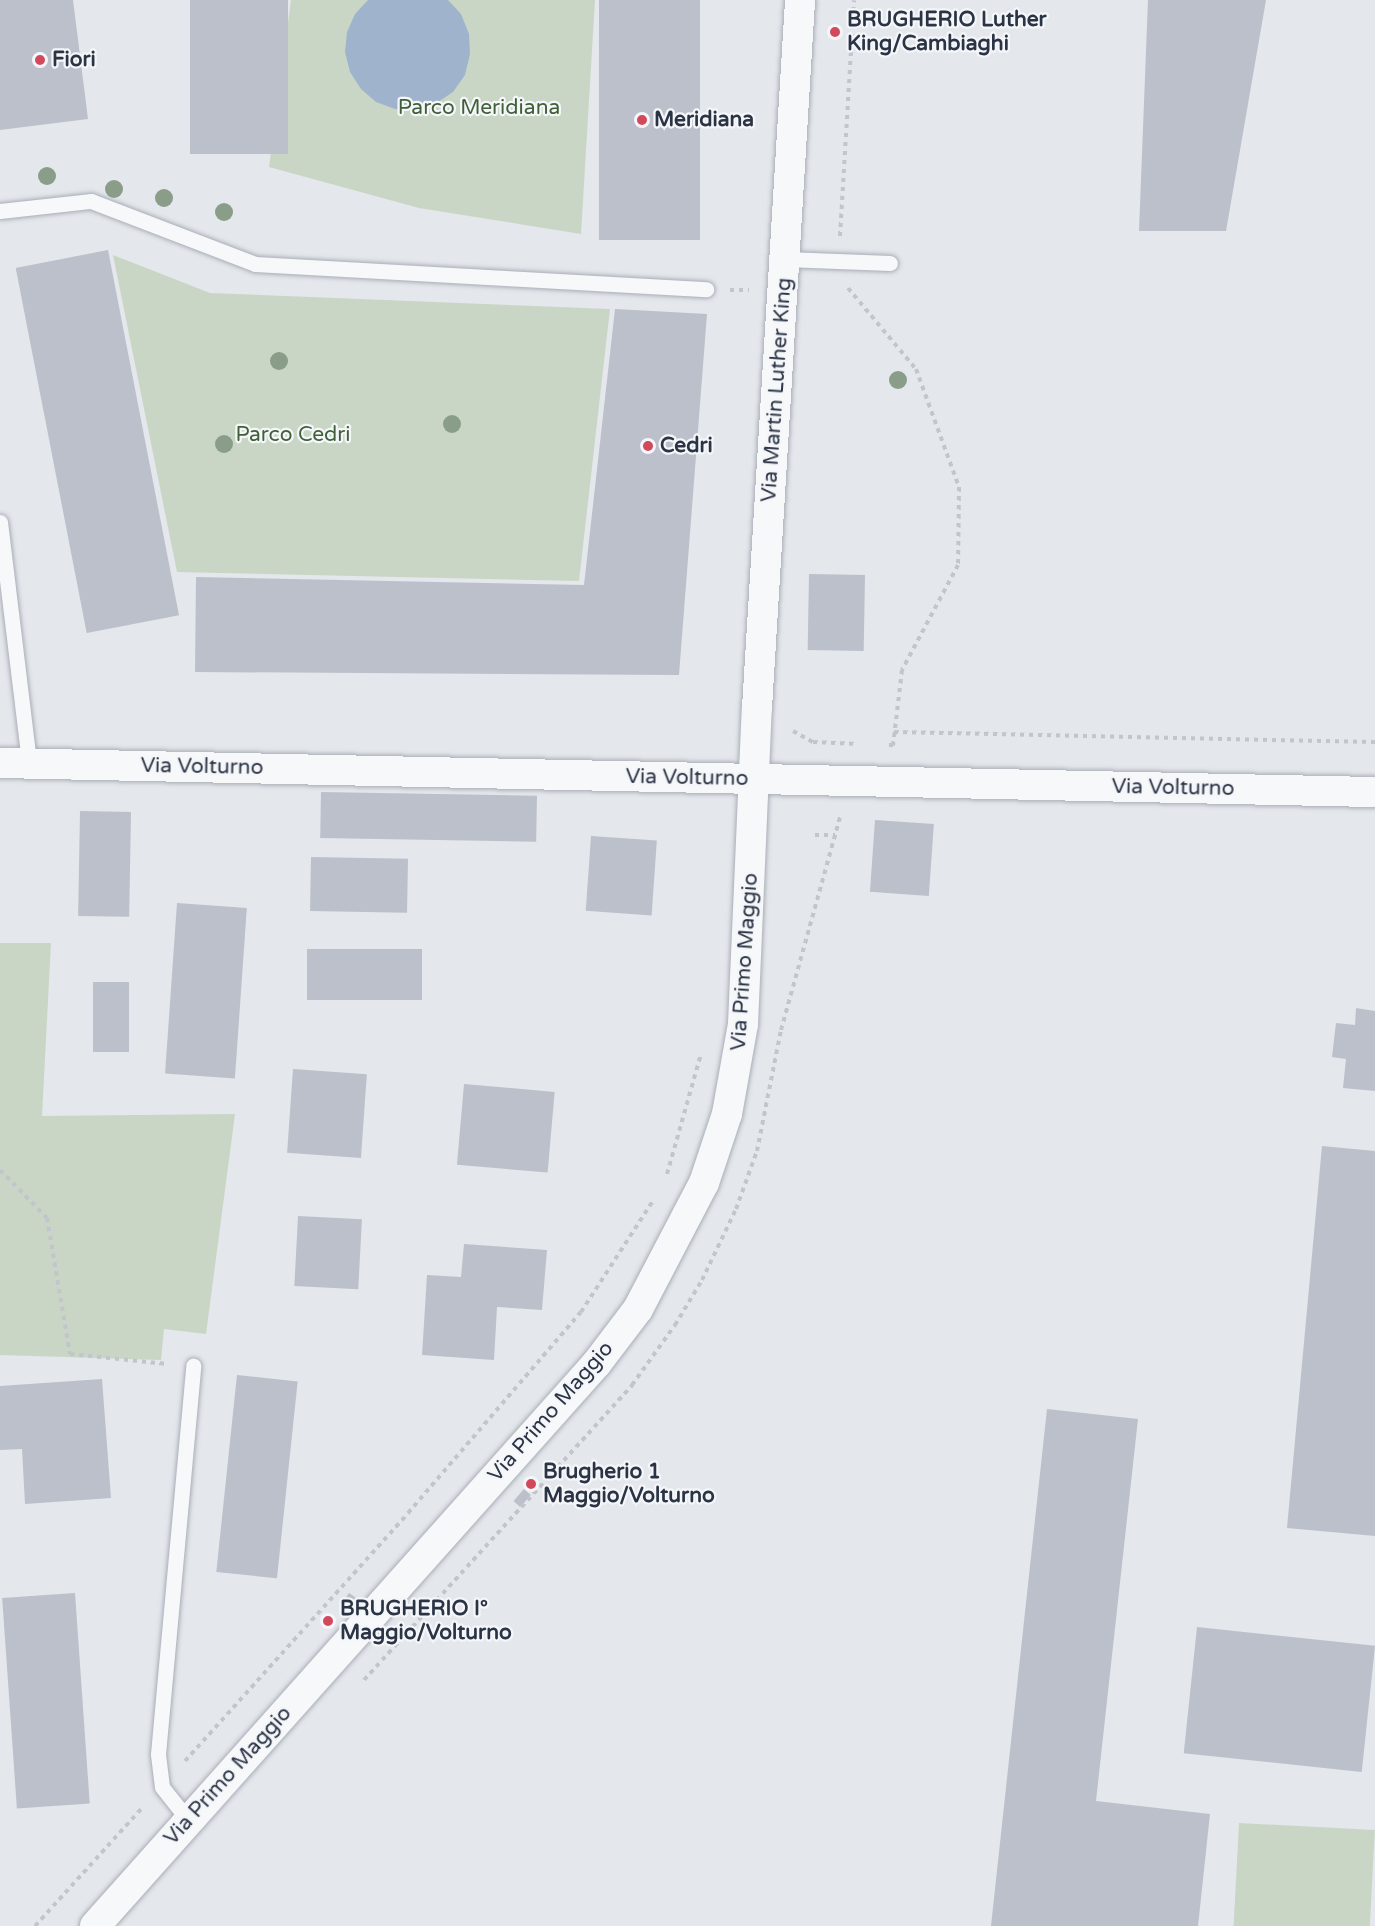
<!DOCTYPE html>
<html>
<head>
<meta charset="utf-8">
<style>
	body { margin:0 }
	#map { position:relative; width:1375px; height:1926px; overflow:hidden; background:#e4e7ec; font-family:"Varela Round",sans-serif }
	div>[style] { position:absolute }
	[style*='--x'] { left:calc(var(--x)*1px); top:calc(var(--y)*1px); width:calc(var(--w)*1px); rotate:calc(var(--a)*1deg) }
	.green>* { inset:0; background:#c9d6c5; transform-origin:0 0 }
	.water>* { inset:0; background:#9fb4cc }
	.building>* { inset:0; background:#bbc0ca; transform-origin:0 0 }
	.path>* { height:4px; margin-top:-2px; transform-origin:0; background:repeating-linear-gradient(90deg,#c2c5cb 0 4.5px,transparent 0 9px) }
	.roads { filter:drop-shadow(0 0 2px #a9aeb7) drop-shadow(0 0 2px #a9aeb7) }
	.service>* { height:15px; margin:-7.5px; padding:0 7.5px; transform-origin:7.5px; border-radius:7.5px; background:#f7f8fa }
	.minor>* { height:30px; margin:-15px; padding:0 15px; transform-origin:15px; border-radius:15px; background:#f7f8fa }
	.trees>* { width:18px; height:18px; margin:-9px; border-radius:50%; background:#899d89 }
	.dots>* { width:16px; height:16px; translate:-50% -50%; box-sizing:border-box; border:3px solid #f4f6f9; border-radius:50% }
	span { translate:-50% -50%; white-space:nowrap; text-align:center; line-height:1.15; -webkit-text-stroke:4.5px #f4f6f9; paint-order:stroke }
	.poi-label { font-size:21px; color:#2b3445; font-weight:700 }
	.left { translate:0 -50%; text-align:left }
	.park-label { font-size:21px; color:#3f6138 }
	.street-label { font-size:21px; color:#2b3445 }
</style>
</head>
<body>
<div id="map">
	<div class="green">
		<i style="clip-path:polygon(291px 0,595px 0,581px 234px,419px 208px,269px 167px)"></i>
		<i style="clip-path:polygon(113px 255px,210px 293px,610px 309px,579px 581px,177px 572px)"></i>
		<i style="clip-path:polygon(0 943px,51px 943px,42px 1116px,235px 1114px,206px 1334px,164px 1329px,161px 1360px,0 1355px)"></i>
		<i style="left:1239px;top:1823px;width:136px;height:104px;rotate:3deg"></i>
	</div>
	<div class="water">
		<i style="clip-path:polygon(368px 0,448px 0,461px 14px,469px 34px,470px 54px,465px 75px,453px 92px,435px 104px,415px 110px,395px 109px,376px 102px,361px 89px,350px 72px,345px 52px,347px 32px,355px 14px)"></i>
	</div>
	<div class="building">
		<i style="clip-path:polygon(0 0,73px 0,88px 119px,0 130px)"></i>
		<i style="left:190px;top:0;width:98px;height:154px"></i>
		<i style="left:599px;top:0;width:101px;height:240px"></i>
		<i style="clip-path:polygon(1148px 0,1266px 0,1226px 231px,1139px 231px)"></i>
		<i style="left:108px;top:250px;width:372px;height:94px;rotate:79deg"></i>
		<i style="clip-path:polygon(615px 309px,707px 314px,679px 675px,195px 672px,196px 577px,584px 585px)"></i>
		<i style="left:809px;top:574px;width:56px;height:76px;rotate:1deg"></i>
		<i style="left:321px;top:792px;width:216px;height:46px;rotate:1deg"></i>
		<i style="left:80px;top:811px;width:51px;height:105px;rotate:1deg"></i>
		<i style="left:875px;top:820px;width:59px;height:72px;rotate:4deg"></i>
		<i style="left:591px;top:836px;width:66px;height:75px;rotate:4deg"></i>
		<i style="left:311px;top:857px;width:97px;height:54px;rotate:1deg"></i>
		<i style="left:177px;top:903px;width:70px;height:171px;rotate:4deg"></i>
		<i style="left:307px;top:949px;width:115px;height:51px"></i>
		<i style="left:93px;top:982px;width:36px;height:70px"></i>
		<i style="clip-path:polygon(1356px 1008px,1375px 1011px,1375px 1091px,1343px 1088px,1346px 1059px,1332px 1057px,1336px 1023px,1355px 1025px)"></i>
		<i style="left:293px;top:1069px;width:74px;height:84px;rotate:4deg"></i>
		<i style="left:464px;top:1084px;width:91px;height:81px;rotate:5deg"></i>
		<i style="clip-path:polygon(1322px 1146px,1375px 1151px,1375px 1536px,1287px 1528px)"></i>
		<i style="left:298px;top:1216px;width:64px;height:70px;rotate:3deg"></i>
		<i style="clip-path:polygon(464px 1244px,547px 1250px,542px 1310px,497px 1307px,494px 1360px,422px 1355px,427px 1275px,461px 1277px)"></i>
		<i style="left:237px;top:1375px;width:61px;height:198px;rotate:6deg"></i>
		<i style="clip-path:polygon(102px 1379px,111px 1498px,25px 1504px,22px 1449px,0 1450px,0 1386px)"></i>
		<i style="clip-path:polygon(1047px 1409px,1138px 1419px,1096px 1801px,1210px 1814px,1198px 1926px,991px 1926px)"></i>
		<i style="left:524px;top:1489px;width:9px;height:16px;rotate:41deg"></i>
		<i style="left:75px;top:1593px;width:211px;height:73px;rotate:86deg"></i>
		<i style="left:349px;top:1593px;width:11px;height:15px;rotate:34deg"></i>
		<i style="left:1197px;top:1627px;width:179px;height:127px;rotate:6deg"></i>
	</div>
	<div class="path">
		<i style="--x:840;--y:236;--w:236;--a:-86.6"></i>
		<i style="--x:848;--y:288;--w:106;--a:50"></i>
		<i style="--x:916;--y:369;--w:126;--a:70"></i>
		<i style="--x:959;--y:487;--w:78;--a:90.7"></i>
		<i style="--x:958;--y:565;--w:119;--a:118.1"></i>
		<i style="--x:902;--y:670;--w:76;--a:96.8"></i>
		<i style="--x:893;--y:745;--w:4;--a:180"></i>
		<i style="--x:730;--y:290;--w:19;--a:0"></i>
		<i style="--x:793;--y:731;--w:23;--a:29"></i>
		<i style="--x:813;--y:742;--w:45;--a:2.5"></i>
		<i style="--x:894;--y:732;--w:481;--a:1.2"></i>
		<i style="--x:815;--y:835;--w:20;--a:0"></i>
		<i style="--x:0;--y:1170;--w:67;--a:45.6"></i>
		<i style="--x:47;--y:1218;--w:138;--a:80.4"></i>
		<i style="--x:70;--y:1354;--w:98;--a:5.9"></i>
		<i style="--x:667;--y:1174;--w:122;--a:-74.2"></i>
		<i style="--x:364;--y:1680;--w:399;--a:-47.7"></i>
		<i style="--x:632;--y:1385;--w:74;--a:-54.4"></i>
		<i style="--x:675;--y:1325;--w:52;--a:-59"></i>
		<i style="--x:702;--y:1280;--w:79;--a:-64.4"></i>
		<i style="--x:736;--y:1209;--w:62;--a:-70.1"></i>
		<i style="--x:757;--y:1151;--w:123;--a:-78.8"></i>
		<i style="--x:781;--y:1030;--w:224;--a:-74.5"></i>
		<i style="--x:185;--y:1761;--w:334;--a:-48"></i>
		<i style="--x:408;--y:1513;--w:265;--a:-49.3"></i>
		<i style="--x:581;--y:1312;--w:135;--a:-57.1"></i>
		<i style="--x:35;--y:1926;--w:161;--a:-47.8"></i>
	</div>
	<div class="roads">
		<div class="service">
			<i style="--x:0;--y:211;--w:92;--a:-6.3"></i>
			<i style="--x:91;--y:201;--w:176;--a:21"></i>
			<i style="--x:255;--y:264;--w:452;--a:3.2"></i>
			<i style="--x:785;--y:259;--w:105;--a:2.2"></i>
			<i style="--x:0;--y:522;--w:243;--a:83.1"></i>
			<i style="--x:189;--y:1821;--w:43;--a:-128.5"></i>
			<i style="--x:162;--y:1787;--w:33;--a:-97"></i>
			<i style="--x:158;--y:1754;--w:390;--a:-84.8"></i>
		</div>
		<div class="minor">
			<i style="--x:0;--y:763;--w:1375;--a:1.21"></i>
			<i style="--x:95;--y:1926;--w:754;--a:-48.28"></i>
			<i style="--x:597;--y:1363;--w:68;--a:-52.8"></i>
			<i style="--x:638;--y:1309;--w:142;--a:-62.4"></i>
			<i style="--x:704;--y:1183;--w:73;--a:-71.6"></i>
			<i style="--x:727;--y:1114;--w:91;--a:-79.9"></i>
			<i style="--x:743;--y:1024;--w:316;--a:-87.5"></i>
			<i style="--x:757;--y:708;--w:709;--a:-86.52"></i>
		</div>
	</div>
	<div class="trees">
		<i style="left:47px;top:176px"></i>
		<i style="left:114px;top:189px"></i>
		<i style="left:164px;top:198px"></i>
		<i style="left:224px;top:212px"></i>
		<i style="left:279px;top:361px"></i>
		<i style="left:898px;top:380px"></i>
		<i style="left:452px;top:424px"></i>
		<i style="left:224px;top:444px"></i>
	</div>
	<div class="dots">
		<i style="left:835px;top:32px;background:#d1495b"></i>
		<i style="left:40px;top:60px;background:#d1495b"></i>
		<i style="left:642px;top:120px;background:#d1495b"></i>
		<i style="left:648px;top:446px;background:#d1495b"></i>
		<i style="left:531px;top:1484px;background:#d1495b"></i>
		<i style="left:328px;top:1621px;background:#d1495b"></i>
	</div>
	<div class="poi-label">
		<span class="left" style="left:847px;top:32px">BRUGHERIO Luther<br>King/Cambiaghi</span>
		<span class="left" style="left:52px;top:60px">Fiori</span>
		<span class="left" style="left:654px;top:120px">Meridiana</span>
		<span class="left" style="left:660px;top:446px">Cedri</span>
		<span class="left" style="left:543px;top:1484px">Brugherio 1<br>Maggio/Volturno</span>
		<span class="left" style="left:340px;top:1621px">BRUGHERIO I°<br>Maggio/Volturno</span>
	</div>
	<div class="park-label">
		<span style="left:479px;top:108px">Parco Meridiana</span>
		<span style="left:293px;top:435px">Parco Cedri</span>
	</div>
	<div class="street-label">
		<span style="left:777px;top:390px;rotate:-86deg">Via Martin Luther King</span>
		<span style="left:202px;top:767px;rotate:1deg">Via Volturno</span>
		<span style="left:687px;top:778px;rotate:1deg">Via Volturno</span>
		<span style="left:1173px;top:788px;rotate:1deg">Via Volturno</span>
		<span style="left:745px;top:962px;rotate:-86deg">Via Primo Maggio</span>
		<span style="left:551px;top:1412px;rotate:-49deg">Via Primo Maggio</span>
		<span style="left:228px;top:1776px;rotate:-48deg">Via Primo Maggio</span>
	</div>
</div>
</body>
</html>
